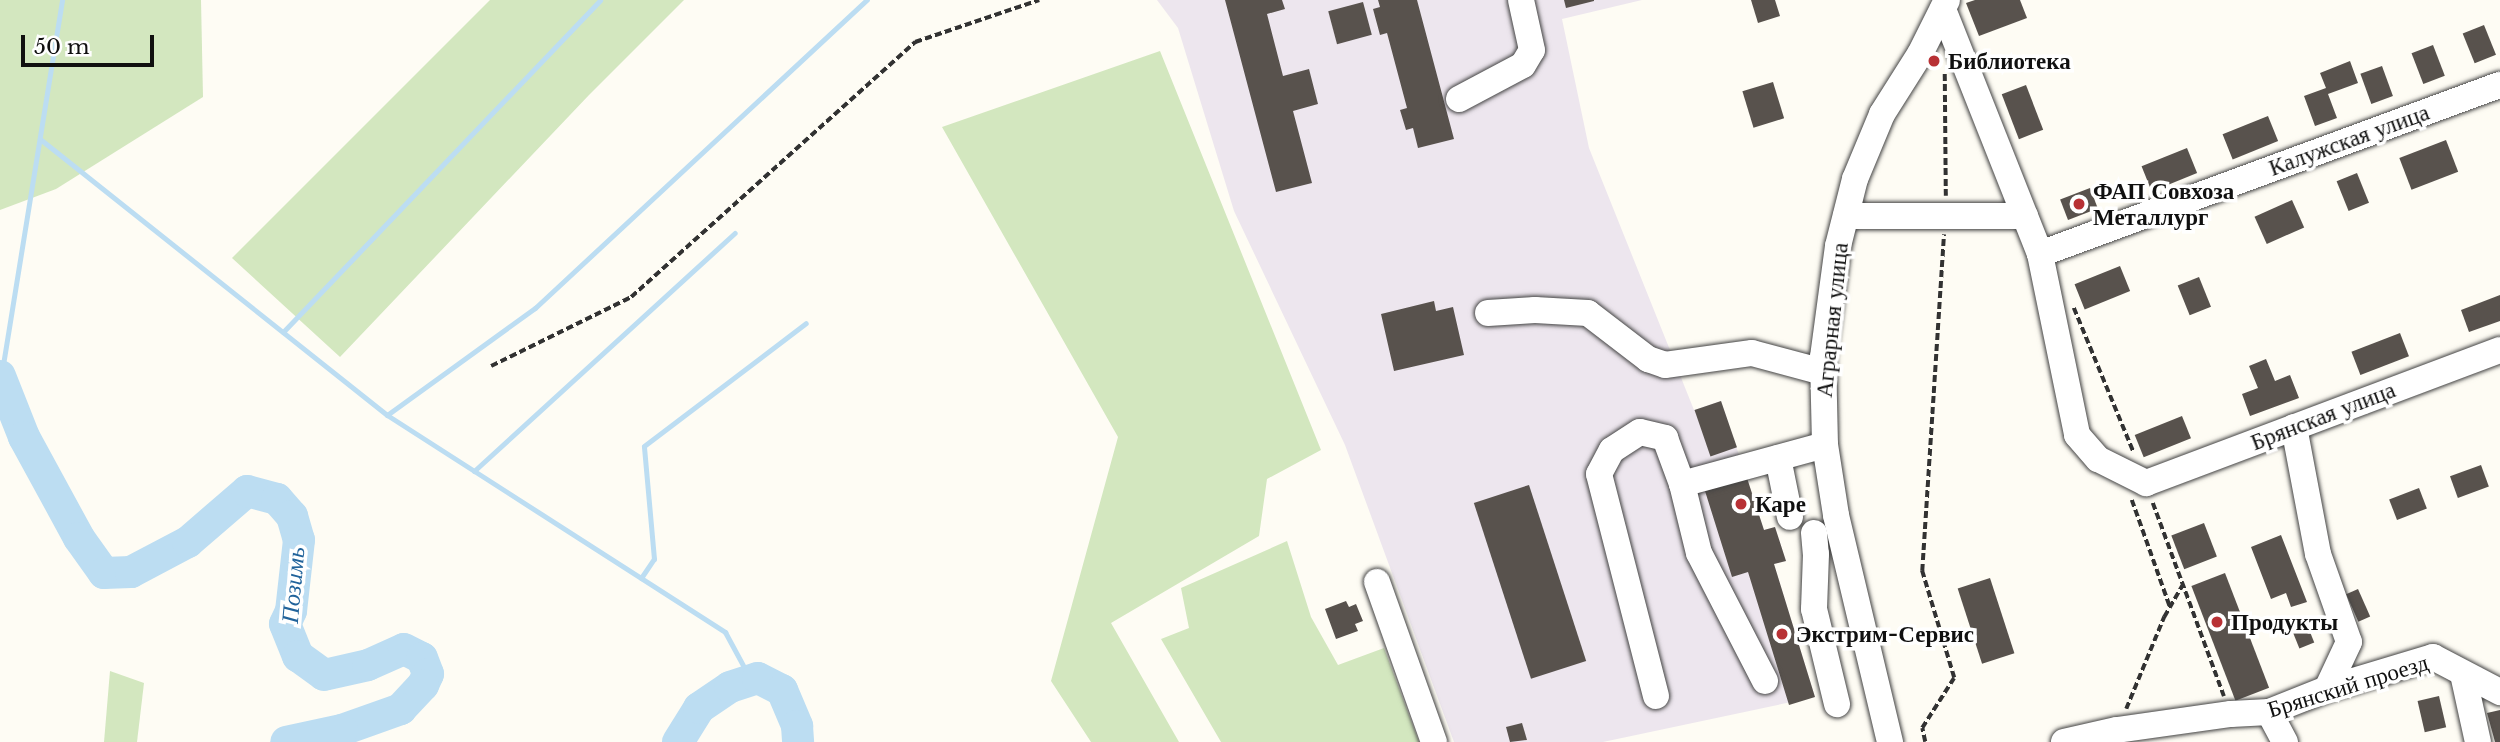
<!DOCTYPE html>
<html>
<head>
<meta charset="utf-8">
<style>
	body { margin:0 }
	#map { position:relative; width:2500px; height:742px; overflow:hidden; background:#fefcf4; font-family:"Libre Baskerville",serif }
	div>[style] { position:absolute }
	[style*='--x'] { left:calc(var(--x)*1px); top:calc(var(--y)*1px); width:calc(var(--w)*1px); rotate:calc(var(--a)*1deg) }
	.industrial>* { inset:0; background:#ede6ee }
	.green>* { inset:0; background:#d3e7bf }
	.stream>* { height:5px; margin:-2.5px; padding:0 2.5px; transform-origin:2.5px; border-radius:2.5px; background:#bcddf2 }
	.river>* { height:32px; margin:-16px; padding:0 16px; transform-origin:16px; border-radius:16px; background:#bcddf2 }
	.building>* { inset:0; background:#58524d; transform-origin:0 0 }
	.path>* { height:3.5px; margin-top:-1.75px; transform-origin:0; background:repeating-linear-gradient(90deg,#323232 0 7px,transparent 0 10.5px) }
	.roads { filter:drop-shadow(0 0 2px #434343) drop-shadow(0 0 2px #434343) }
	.minor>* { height:26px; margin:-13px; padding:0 13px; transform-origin:13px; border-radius:13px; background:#fff }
	.dots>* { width:19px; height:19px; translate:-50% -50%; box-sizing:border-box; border:4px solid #fff; border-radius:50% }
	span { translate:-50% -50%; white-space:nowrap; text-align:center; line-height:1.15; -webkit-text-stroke:7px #fff; paint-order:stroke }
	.poi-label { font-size:23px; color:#101010; font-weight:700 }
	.left { translate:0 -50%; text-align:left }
	.street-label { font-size:23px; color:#101010 }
	.water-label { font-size:24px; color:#21639b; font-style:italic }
	.scale { position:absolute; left:21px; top:35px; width:133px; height:32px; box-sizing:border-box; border:4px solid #101010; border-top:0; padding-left:9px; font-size:21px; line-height:24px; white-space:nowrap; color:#101010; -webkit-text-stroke:5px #fff; paint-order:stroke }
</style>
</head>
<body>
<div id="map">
	<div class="industrial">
		<i style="clip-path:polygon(1157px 0,1642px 0,1562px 19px,1589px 148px,1694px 410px,1721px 401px,1764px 530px,1775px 527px,1786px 561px,1774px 564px,1815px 697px,1603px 742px,1454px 742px,1345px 445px,1234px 211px,1178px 28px)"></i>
	</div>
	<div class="green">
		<i style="clip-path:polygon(0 0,201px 0,203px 97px,56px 189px,0 210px)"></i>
		<i style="clip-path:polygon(490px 0,684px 0,589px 95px,340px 357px,232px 258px)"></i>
		<i style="clip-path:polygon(1160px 51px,1321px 450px,1267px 479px,1259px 536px,1111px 623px,1179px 742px,1091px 742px,1051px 681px,1118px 437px,942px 127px)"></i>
		<i style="clip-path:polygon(1287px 541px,1311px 617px,1338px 665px,1384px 648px,1419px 742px,1221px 742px,1161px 639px,1189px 628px,1181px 588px)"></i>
		<i style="clip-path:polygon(110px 671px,144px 683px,137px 742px,104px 742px)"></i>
	</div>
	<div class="stream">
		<i style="--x:40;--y:139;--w:443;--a:38.5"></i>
		<i style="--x:387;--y:415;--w:183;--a:-35.9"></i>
		<i style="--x:535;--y:308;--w:453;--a:-42.9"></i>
		<i style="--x:283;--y:332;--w:459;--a:-46.3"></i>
		<i style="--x:1;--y:377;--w:382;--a:-80.8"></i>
		<i style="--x:387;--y:415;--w:402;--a:32.7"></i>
		<i style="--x:725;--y:632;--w:55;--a:61.6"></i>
		<i style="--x:474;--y:471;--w:353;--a:-42.4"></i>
		<i style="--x:641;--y:578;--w:23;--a:-56"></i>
		<i style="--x:654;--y:559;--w:113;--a:-95.1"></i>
		<i style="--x:644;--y:446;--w:203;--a:-37.2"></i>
	</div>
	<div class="river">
		<i style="--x:0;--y:376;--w:66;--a:68.5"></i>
		<i style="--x:24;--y:437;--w:115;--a:61.4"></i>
		<i style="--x:79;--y:538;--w:43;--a:54.5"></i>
		<i style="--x:104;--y:573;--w:27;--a:-2"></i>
		<i style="--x:131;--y:572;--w:64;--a:-27.8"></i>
		<i style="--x:188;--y:542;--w:78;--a:-40.8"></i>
		<i style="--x:247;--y:491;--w:31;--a:15"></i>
		<i style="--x:277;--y:499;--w:23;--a:49"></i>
		<i style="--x:292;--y:516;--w:25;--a:74"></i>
		<i style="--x:299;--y:540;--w:71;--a:96.4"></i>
		<i style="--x:291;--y:611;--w:14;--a:115"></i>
		<i style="--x:285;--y:624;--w:35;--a:68"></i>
		<i style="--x:298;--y:656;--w:32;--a:36"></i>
		<i style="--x:324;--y:675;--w:45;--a:-12.8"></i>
		<i style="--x:368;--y:665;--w:39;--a:-24"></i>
		<i style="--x:404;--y:649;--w:20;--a:27"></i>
		<i style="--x:422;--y:658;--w:17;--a:69"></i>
		<i style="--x:428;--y:674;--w:12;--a:114"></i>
		<i style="--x:423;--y:685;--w:33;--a:133"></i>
		<i style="--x:401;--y:709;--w:63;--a:160.4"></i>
		<i style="--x:342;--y:730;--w:57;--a:167.9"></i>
		<i style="--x:678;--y:742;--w:40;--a:-58"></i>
		<i style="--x:699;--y:708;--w:37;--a:-34"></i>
		<i style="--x:730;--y:687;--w:29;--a:-18"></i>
		<i style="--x:758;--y:678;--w:27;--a:27"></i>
		<i style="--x:782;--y:690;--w:39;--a:67"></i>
		<i style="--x:797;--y:726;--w:16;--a:86"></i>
	</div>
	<div class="building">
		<i style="clip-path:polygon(1225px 0,1282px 0,1285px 9px,1267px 14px,1283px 76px,1309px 69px,1318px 104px,1293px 111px,1312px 183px,1276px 192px)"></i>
		<i style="clip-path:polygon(1378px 0,1417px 0,1454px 139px,1418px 148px,1413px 128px,1406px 130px,1400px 110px,1407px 108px,1387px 33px,1380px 35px,1373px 9px,1380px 7px)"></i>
		<i style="clip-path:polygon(1564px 0,1594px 0,1594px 1px,1566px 8px)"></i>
		<i style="clip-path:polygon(1751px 0,1775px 0,1780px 16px,1758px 23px)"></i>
		<i style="clip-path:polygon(1975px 0,2020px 0,2027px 18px,1979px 36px,1966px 3px)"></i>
		<i style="left:1363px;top:2px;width:34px;height:36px;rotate:75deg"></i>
		<i style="left:2484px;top:25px;width:32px;height:23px;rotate:68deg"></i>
		<i style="left:2433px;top:45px;width:33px;height:23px;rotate:69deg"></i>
		<i style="clip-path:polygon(2350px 61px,2358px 83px,2328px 94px,2337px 118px,2315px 126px,2304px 96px,2326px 88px,2320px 73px)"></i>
		<i style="left:2382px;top:66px;width:32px;height:23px;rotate:70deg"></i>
		<i style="left:1773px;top:82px;width:38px;height:32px;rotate:73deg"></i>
		<i style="left:2026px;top:85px;width:48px;height:26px;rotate:69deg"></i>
		<i style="left:2268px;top:116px;width:27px;height:49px;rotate:68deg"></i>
		<i style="left:2446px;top:140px;width:34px;height:50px;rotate:69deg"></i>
		<i style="left:2187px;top:148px;width:27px;height:49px;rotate:68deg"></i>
		<i style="left:2357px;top:173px;width:32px;height:22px;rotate:68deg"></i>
		<i style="left:2090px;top:188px;width:22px;height:32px;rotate:69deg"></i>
		<i style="left:2292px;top:200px;width:30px;height:41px;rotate:66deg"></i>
		<i style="left:2120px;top:266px;width:27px;height:49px;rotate:68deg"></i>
		<i style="left:2199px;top:277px;width:32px;height:23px;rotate:68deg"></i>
		<i style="clip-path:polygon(2500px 295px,2500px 321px,2469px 332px,2461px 310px)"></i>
		<i style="clip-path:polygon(1434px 301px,1436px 311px,1453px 307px,1464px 355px,1394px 371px,1381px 314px)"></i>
		<i style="left:2400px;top:333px;width:25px;height:52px;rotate:69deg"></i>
		<i style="clip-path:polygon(2266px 359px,2275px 381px,2290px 375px,2299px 398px,2250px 416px,2242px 394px,2258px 388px,2249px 366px)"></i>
		<i style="left:1721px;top:401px;width:49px;height:28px;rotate:71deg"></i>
		<i style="left:2182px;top:416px;width:24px;height:51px;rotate:68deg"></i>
		<i style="left:2481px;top:465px;width:23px;height:33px;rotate:70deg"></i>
		<i style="clip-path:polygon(1747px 478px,1764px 530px,1775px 527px,1786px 561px,1774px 564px,1815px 697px,1789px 705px,1748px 572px,1732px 577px,1705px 491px)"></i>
		<i style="left:1529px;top:485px;width:185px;height:58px;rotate:72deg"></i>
		<i style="left:2419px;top:488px;width:22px;height:32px;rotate:69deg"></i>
		<i style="left:2204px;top:523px;width:36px;height:35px;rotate:69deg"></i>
		<i style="clip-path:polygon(2281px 535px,2307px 602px,2291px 607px,2286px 593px,2271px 599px,2251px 547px)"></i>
		<i style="left:2225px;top:573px;width:123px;height:36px;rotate:69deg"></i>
		<i style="left:1990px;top:578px;width:79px;height:34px;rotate:72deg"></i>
		<i style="left:2358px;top:589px;width:30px;height:13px;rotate:66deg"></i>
		<i style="clip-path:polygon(1346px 601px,1349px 607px,1356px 604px,1363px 621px,1355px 624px,1358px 631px,1336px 639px,1325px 609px)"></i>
		<i style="left:2306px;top:622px;width:22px;height:16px;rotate:68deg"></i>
		<i style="left:2439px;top:696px;width:32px;height:22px;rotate:77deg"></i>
		<i style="clip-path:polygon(2500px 710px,2500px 742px,2495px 742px,2487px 713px)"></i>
		<i style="clip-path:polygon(1522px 723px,1527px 740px,1510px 742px,1506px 727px)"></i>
	</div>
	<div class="path">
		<i style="--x:1945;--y:74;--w:122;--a:89.5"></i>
		<i style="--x:2074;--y:308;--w:157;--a:67.5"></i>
		<i style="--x:491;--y:366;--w:156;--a:-26.2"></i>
		<i style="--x:631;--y:297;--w:382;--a:-41.9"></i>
		<i style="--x:915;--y:42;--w:131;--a:-18.7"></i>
		<i style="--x:2132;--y:500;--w:114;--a:70.4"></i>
		<i style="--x:2153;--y:503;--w:206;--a:69.8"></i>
		<i style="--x:2126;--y:709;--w:100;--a:-67.6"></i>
		<i style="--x:2164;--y:617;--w:36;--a:-60"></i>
		<i style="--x:1925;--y:742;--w:14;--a:-102"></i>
		<i style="--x:1922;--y:728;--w:59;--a:-57.4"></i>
		<i style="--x:1954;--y:678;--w:112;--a:-106.7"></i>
		<i style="--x:1922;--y:571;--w:337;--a:-86.3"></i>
	</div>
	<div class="roads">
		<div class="minor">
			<i style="--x:1943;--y:9;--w:264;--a:68.4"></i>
			<i style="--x:2040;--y:254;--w:185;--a:78.4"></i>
			<i style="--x:2077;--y:435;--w:32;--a:49"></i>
			<i style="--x:2098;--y:459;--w:54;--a:26.6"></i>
			<i style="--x:2146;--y:483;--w:378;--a:-20.6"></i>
			<i style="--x:1459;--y:99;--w:72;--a:-28"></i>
			<i style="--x:1523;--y:65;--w:17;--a:-59"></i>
			<i style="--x:1532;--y:50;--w:51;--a:-102.4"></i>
			<i style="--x:1846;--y:216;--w:179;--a:0"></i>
			<i style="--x:2040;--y:254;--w:490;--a:-20.2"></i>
			<i style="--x:1488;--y:313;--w:47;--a:-3.7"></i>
			<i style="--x:1535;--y:310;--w:53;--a:3.2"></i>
			<i style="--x:1588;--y:313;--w:76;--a:37.5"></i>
			<i style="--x:1648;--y:359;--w:18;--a:19"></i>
			<i style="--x:1665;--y:365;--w:88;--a:-7.9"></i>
			<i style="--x:1752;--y:353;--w:73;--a:15"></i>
			<i style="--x:2294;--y:427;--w:129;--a:79.3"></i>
			<i style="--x:2318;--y:554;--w:93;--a:70.6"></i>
			<i style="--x:2349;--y:642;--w:52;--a:115.1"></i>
			<i style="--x:1778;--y:458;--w:60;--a:78.5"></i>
			<i style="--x:1682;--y:484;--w:148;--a:-15.3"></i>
			<i style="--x:1814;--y:533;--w:21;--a:85"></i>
			<i style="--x:1816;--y:554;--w:55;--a:92.1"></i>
			<i style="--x:1814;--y:609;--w:98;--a:76.4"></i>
			<i style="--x:1377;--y:582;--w:170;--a:70.4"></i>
			<i style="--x:2463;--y:674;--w:70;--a:77.6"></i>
			<i style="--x:1656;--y:696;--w:229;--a:-104.4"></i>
			<i style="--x:1599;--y:474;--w:27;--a:-62"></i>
			<i style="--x:1612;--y:450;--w:33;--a:-33"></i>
			<i style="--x:1640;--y:432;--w:26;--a:13"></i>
			<i style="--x:1665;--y:438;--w:49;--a:69.7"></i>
			<i style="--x:1682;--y:484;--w:71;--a:76.2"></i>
			<i style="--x:1699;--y:553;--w:144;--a:62.7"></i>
			<i style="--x:2269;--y:712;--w:34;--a:62"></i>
			<i style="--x:1890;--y:742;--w:233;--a:-103.4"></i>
			<i style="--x:1836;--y:515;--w:71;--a:-98.9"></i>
			<i style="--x:1825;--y:445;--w:88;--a:-91.3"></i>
			<i style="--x:1823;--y:357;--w:112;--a:-82.3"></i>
			<i style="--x:1838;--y:246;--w:69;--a:-75.8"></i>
			<i style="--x:1855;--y:179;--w:70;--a:-67.4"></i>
			<i style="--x:1882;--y:114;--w:71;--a:-57.7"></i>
			<i style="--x:1920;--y:54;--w:60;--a:-63.4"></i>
			<i style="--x:2064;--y:742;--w:54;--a:-12.8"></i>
			<i style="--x:2117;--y:730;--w:115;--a:-8"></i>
			<i style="--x:2231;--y:714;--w:38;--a:-3"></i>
			<i style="--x:2269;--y:712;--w:62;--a:-21.6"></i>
			<i style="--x:2327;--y:689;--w:111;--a:-16.8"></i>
			<i style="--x:2433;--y:657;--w:76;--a:27.6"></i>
		</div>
	</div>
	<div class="dots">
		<i style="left:1934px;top:61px;background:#b83135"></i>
		<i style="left:2079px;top:204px;background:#b83135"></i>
		<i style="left:1741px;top:504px;background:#b83135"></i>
		<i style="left:2217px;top:622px;background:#b83135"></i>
		<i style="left:1782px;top:634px;background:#b83135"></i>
	</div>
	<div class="poi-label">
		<span class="left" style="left:1948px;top:61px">Библиотека</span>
		<span class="left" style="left:2093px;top:204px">ФАП Совхоза<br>Металлург</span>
		<span class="left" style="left:1755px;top:504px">Каре</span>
		<span class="left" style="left:2231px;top:622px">Продукты</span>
		<span class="left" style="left:1796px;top:634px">Экстрим-Сервис</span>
	</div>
	<div class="street-label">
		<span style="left:2349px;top:140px;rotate:-20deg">Калужская улица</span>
		<span style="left:1832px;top:320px;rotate:-84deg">Аграрная улица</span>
		<span style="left:2323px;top:416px;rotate:-21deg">Брянская улица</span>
		<span style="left:2348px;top:686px;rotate:-17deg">Брянский проезд</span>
	</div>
	<div class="water-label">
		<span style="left:293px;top:585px;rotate:-85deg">Позимь</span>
	</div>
	<div class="scale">50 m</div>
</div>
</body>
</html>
